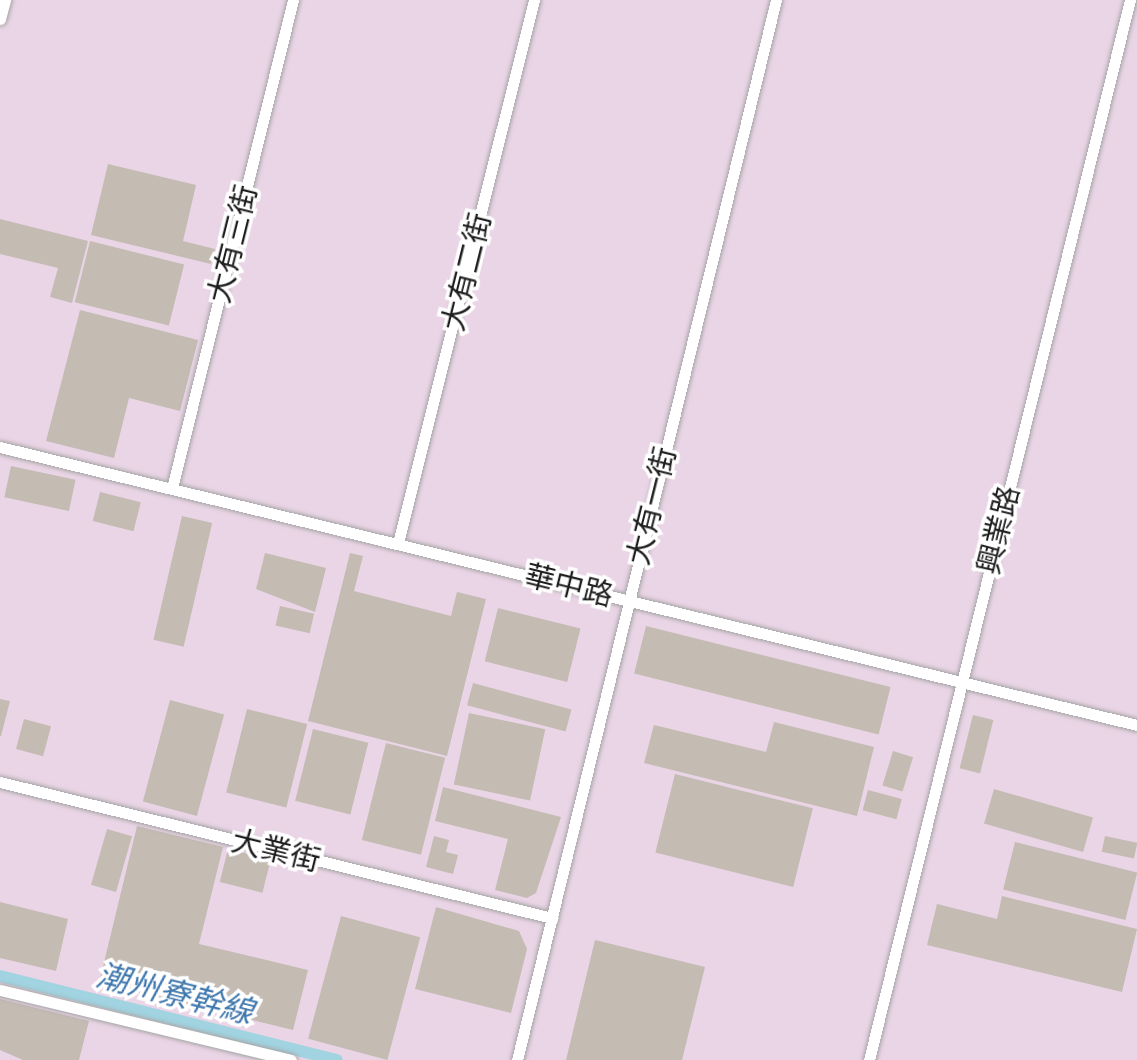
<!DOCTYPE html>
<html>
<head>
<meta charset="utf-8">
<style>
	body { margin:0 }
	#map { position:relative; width:1137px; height:1060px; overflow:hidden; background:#f0ece4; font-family:Mulish,"Noto Sans TC",sans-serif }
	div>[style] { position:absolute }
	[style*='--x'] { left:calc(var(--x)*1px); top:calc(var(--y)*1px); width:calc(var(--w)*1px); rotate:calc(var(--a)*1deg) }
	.industrial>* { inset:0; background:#ead5e6; transform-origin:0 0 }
	.canal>* { height:12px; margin:-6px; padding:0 6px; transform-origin:6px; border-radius:6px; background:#a1d3e1 }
	.building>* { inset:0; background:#c4bbb3; transform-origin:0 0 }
	.roads { filter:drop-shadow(0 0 2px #a5a5a5) drop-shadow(0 0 2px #a5a5a5) }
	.minor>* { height:11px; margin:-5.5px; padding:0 5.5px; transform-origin:5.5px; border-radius:5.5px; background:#fff }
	span { translate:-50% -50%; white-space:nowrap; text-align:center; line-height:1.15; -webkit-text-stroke:7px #fff; paint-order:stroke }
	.street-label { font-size:30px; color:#1e1e1e }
	.water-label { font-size:32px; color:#4078ae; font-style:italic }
</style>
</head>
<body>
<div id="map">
	<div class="industrial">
		<i style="left:0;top:0;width:1137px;height:1060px"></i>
	</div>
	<div class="canal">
		<i style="--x:0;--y:976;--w:347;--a:14"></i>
	</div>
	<div class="building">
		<i style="clip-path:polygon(108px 164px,196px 185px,183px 241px,215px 249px,211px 264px,91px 235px)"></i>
		<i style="clip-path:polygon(0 219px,88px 241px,72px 303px,50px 297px,58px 268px,0 254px)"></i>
		<i style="left:90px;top:241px;width:97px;height:63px;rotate:14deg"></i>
		<i style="clip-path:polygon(80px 310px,198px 340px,180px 411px,129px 398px,114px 458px,46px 441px)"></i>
		<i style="left:11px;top:466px;width:66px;height:32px;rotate:12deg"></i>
		<i style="left:100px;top:492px;width:42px;height:30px;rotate:14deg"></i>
		<i style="left:182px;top:516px;width:31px;height:127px;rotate:13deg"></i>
		<i style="clip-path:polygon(265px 553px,326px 568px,315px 612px,256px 589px)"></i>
		<i style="clip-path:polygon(350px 553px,363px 556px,354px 591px,451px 616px,457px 592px,486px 599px,447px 756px,308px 721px)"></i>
		<i style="left:280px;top:606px;width:35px;height:20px;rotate:13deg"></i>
		<i style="left:498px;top:608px;width:85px;height:55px;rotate:14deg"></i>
		<i style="left:646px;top:626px;width:252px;height:49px;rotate:14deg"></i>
		<i style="left:473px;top:683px;width:102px;height:23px;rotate:15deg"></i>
		<i style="clip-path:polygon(0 699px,10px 701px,1px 736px,0 736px)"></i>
		<i style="left:170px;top:700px;width:56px;height:105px;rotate:15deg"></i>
		<i style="left:247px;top:709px;width:62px;height:86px;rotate:14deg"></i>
		<i style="left:469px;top:713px;width:78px;height:73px;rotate:12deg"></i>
		<i style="left:973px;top:715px;width:21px;height:55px;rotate:14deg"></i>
		<i style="left:24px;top:719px;width:28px;height:31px;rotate:15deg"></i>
		<i style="clip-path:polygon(774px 722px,874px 747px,857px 816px,644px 763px,654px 725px,766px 752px)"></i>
		<i style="left:313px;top:729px;width:57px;height:74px;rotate:14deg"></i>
		<i style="left:386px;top:743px;width:61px;height:100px;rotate:14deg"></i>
		<i style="left:893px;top:751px;width:21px;height:36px;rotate:17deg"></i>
		<i style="left:675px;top:774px;width:142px;height:81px;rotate:14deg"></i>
		<i style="clip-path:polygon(443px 787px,561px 817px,536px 893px,527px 898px,495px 890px,508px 839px,435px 821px)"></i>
		<i style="left:994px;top:789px;width:103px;height:36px;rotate:16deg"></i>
		<i style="left:868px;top:790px;width:35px;height:21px;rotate:15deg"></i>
		<i style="clip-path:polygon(137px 826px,223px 847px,199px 944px,308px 970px,293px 1030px,99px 983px)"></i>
		<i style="left:107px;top:829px;width:26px;height:58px;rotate:16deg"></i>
		<i style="clip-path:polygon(434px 836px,449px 840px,446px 852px,458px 855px,453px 874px,426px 867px)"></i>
		<i style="left:1105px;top:836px;width:33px;height:16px;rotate:12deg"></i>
		<i style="left:1015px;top:842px;width:126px;height:49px;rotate:14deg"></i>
		<i style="left:228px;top:849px;width:44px;height:34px;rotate:14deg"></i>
		<i style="clip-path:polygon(1002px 896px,1137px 929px,1122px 992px,927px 945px,937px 904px,997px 919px)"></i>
		<i style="clip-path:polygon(0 902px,68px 919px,56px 971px,0 958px)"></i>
		<i style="clip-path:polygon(436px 907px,519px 931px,527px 949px,511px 1013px,415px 989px)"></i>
		<i style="left:341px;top:916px;width:82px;height:127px;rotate:15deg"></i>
		<i style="clip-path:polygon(595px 940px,705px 967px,682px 1060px,566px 1060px)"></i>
		<i style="clip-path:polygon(0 999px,89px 1021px,79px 1060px,23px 1060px,0 1050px)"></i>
	</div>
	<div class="roads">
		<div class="minor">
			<i style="--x:0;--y:19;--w:20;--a:-75"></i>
			<i style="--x:0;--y:447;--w:1170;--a:13.74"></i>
			<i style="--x:172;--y:488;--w:503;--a:-76.07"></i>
			<i style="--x:398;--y:543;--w:560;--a:-75.94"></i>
			<i style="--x:0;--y:782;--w:569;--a:13.84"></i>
			<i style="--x:0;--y:990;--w:299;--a:13.5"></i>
			<i style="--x:517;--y:1060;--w:1091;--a:-76.27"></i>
			<i style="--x:869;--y:1060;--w:1092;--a:-76.17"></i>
		</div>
	</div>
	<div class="street-label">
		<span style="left:232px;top:244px;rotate:-76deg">大有三街</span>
		<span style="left:466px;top:272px;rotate:-76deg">大有二街</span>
		<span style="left:651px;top:506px;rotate:-76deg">大有一街</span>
		<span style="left:998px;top:530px;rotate:-76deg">興業路</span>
		<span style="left:569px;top:585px;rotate:14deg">華中路</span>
		<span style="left:276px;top:850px;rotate:14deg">大業街</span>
	</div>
	<div class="water-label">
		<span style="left:175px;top:993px;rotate:14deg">潮州寮幹線</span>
	</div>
</div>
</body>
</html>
